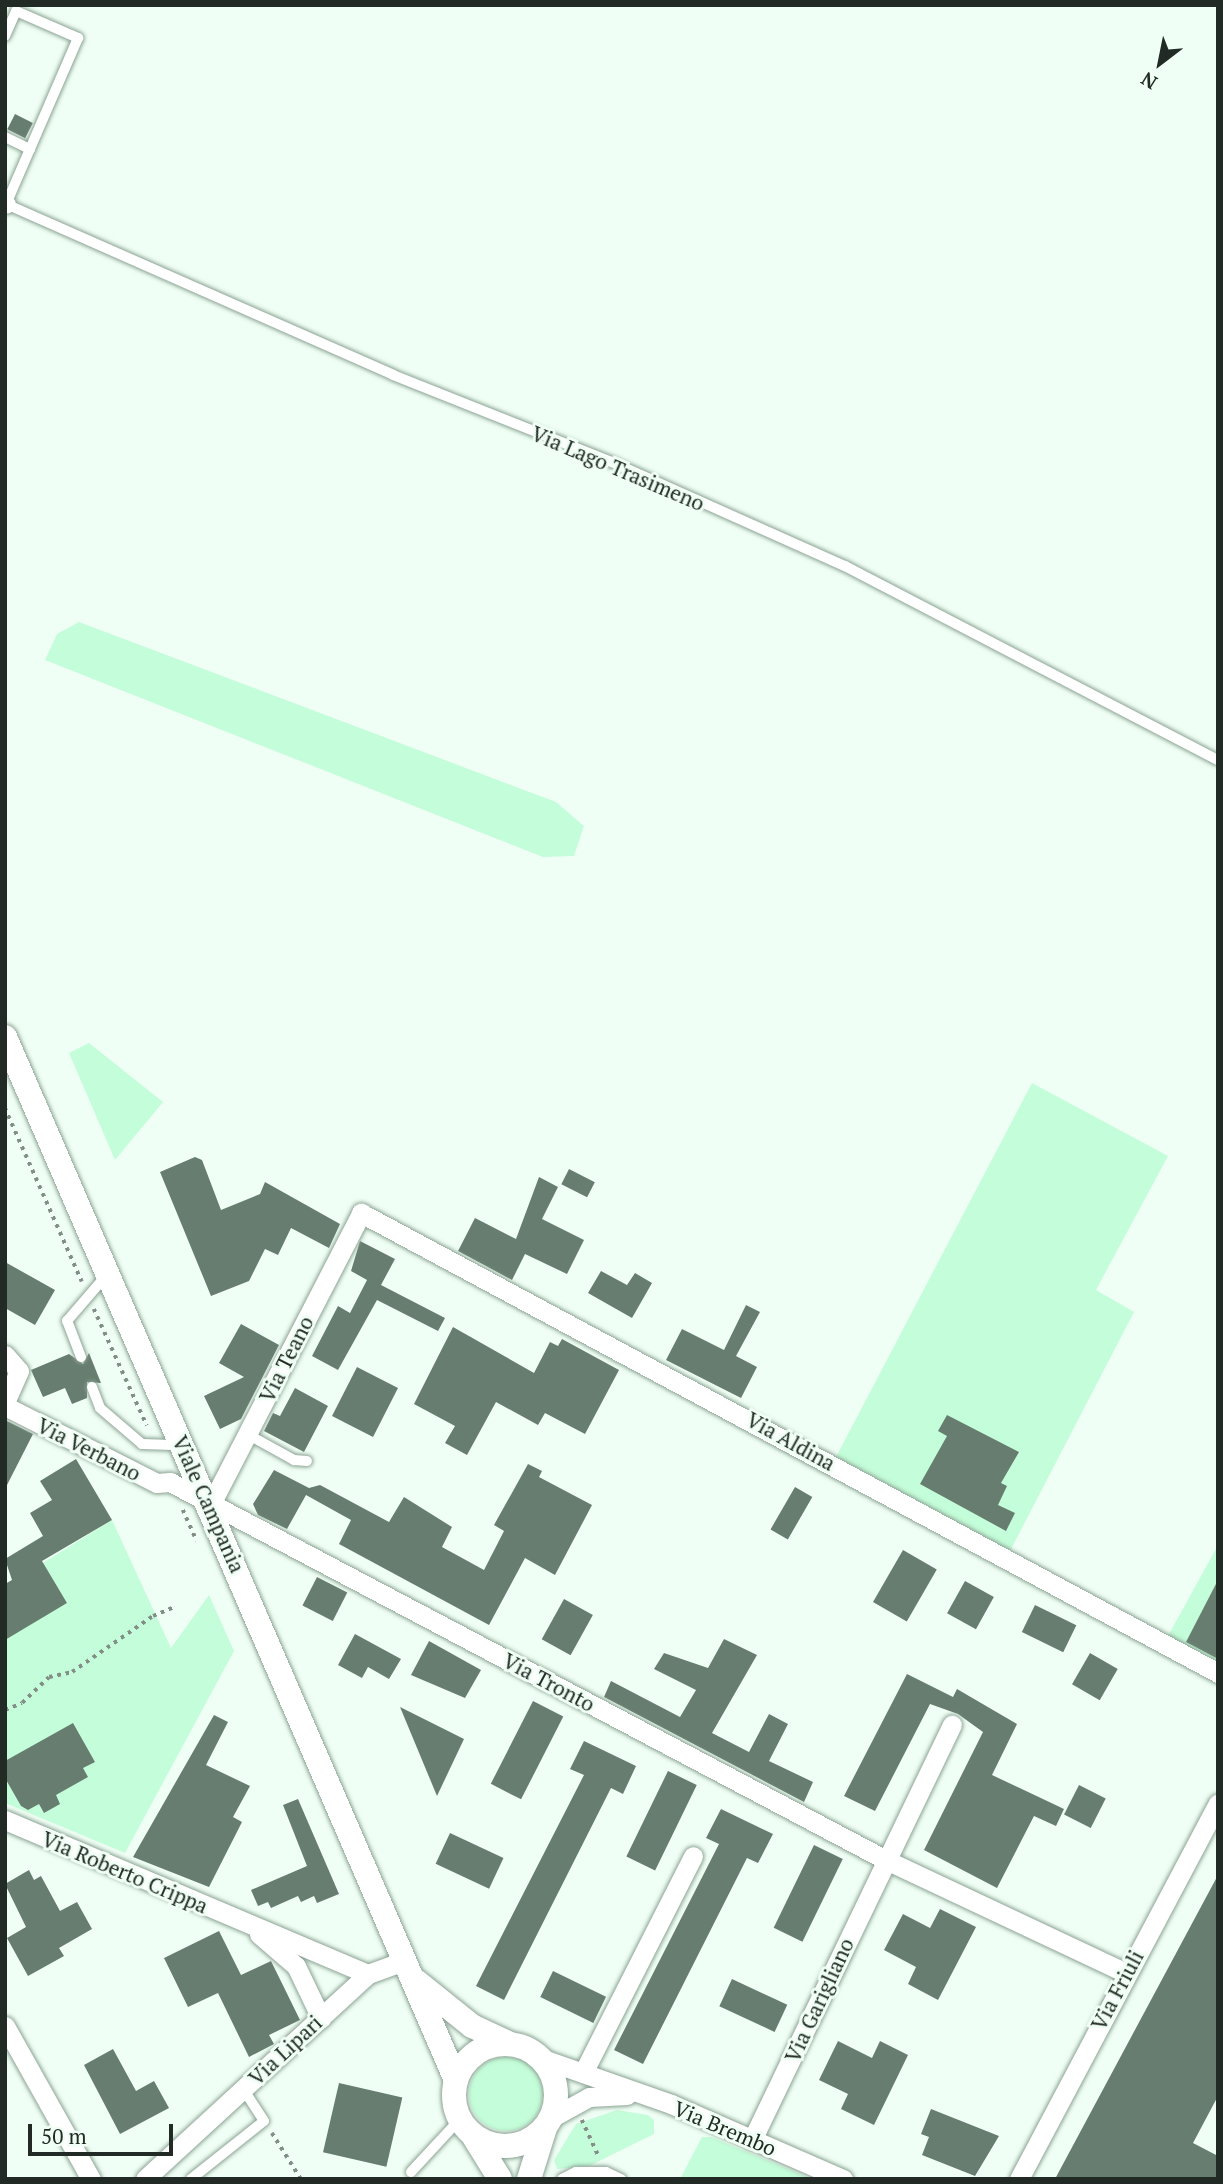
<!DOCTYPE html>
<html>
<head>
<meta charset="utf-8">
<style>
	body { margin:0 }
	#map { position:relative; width:1223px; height:2184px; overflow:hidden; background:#f0fff5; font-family:"PT Serif",serif }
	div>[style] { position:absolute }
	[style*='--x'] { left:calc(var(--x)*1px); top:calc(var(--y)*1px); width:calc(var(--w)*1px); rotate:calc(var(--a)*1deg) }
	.green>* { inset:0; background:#c4fdd9 }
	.round { border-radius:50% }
	.building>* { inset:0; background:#677d6f; transform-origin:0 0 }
	.path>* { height:3.5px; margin-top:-1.75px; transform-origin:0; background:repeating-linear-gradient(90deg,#828e86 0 3.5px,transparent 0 8.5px) }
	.roads { filter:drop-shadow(0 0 2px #8ba394) drop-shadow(0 0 2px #8ba394) }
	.service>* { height:10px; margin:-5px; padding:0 5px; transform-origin:5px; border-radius:5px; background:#fff }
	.minor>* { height:19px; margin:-9.5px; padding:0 9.5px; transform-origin:9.5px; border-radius:9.5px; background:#fff }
	.tertiary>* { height:24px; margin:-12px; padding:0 12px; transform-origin:12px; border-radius:12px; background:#fff }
	.tertiary>.ring { margin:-12px; padding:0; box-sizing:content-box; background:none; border:24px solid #fff; border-radius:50% }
	span { translate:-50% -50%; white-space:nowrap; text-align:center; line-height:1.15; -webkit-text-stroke:6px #f0fff5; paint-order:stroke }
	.street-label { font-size:21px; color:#212a24 }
	.frame { position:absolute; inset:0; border:7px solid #212a24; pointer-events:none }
	.north { position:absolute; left:1125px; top:28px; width:70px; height:70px; -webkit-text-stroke:5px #f0fff5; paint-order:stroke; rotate:212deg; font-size:19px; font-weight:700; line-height:28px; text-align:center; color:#212a24 }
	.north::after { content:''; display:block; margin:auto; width:24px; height:32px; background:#212a24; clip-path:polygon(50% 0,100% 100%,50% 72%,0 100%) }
	.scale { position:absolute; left:28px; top:2124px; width:145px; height:32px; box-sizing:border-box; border:4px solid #212a24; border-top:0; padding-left:9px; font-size:21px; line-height:24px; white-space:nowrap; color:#212a24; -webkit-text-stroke:5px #f0fff5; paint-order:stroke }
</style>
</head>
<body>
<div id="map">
	<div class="green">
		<i style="clip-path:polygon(79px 622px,556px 802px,584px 826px,574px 856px,543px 857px,45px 660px,57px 634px)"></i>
		<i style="clip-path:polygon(89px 1043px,163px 1102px,115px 1160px,69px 1053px)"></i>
		<i style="clip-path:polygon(1032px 1083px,1168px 1156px,1096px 1290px,1134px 1312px,1010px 1551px,836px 1457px)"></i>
		<i style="clip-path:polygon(112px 1520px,171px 1648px,209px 1595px,234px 1651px,125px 1853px,5px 1803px,5px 1638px,67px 1603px,43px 1563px)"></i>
		<i style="clip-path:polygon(1218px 1545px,1218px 1662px,1168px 1636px)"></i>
		<i class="round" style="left:469px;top:2057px;width:74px;height:74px"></i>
		<i style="clip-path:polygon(617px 2110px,648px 2115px,654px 2120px,654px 2134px,589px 2166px,557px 2169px,554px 2160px,576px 2124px)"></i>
		<i style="clip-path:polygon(702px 2137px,711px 2137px,812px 2179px,680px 2179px)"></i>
	</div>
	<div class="building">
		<i style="left:15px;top:114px;width:20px;height:17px;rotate:27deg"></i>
		<i style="clip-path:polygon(195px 1157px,202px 1160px,221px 1210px,260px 1194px,265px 1182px,340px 1224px,329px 1248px,291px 1228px,278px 1255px,265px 1249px,249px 1281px,211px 1296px,160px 1172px)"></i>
		<i style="left:569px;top:1169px;width:29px;height:17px;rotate:27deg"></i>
		<i style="clip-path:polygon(539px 1177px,558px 1187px,542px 1219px,584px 1240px,567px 1274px,525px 1254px,512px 1280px,458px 1251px,475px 1218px,516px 1239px)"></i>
		<i style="clip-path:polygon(360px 1241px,395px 1259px,381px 1285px,445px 1318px,438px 1331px,377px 1300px,338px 1370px,312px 1356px,338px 1306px,350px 1313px,367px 1280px,351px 1271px)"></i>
		<i style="clip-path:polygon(5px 1262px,55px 1290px,35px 1325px,5px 1308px)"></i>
		<i style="clip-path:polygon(601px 1271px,627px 1285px,635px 1273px,652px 1283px,632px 1318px,588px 1293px)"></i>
		<i style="clip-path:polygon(746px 1305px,760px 1312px,736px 1356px,757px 1367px,741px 1398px,666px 1360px,682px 1329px,724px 1350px)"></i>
		<i style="clip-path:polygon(241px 1324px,279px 1345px,241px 1419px,220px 1429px,204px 1396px,244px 1377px,219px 1363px)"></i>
		<i style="clip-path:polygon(453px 1327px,534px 1373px,550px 1342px,558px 1346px,562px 1339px,619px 1370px,585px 1434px,545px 1413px,538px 1425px,496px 1402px,467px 1455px,445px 1443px,455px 1426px,414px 1404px)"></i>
		<i style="clip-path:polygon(89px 1353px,101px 1383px,87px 1382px,87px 1398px,72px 1404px,65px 1388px,43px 1397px,31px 1370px,69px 1354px,83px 1364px)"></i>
		<i style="left:357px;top:1367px;width:46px;height:55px;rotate:27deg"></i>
		<i style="clip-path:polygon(295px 1388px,328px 1406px,304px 1452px,264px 1431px,273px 1413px,280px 1416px)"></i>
		<i style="clip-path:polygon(947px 1415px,1019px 1452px,1001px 1483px,1007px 1486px,998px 1505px,1015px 1513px,1006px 1531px,920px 1484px,947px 1436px,938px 1431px)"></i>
		<i style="clip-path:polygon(5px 1420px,33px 1434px,5px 1489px)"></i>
		<i style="clip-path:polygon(76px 1459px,112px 1520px,42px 1561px,67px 1603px,5px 1640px,5px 1584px,12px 1580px,5px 1559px,43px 1536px,30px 1513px,52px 1500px,40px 1481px)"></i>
		<i style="clip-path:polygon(528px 1464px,542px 1471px,539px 1477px,592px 1505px,555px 1575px,525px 1558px,489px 1625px,339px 1544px,351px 1520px,306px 1495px,287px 1529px,258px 1515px,253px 1504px,274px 1470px,309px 1488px,320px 1485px,389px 1522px,404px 1497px,452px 1527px,442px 1547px,484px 1570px,504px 1531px,494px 1525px)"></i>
		<i style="left:795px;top:1487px;width:20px;height:49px;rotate:30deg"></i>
		<i style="left:903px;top:1550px;width:39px;height:60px;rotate:30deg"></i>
		<i style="left:317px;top:1577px;width:34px;height:32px;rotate:27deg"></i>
		<i style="clip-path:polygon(1218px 1580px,1218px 1659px,1186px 1642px)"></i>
		<i style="left:965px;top:1581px;width:33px;height:37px;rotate:29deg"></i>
		<i style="left:564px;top:1599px;width:33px;height:46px;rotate:29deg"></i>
		<i style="left:1035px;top:1605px;width:46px;height:30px;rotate:26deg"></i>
		<i style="clip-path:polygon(355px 1634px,401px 1659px,389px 1679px,368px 1667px,362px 1678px,338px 1665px)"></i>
		<i style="clip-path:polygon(724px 1639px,757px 1655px,712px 1733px,749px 1752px,769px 1714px,788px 1724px,769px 1761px,813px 1782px,804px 1802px,604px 1697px,611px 1681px,680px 1717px,696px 1690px,654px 1669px,664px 1653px,708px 1668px)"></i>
		<i style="clip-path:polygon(429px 1641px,481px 1670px,465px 1698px,411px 1675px)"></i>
		<i style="left:1090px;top:1653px;width:32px;height:36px;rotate:30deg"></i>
		<i style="clip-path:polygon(907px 1674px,953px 1697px,957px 1689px,1017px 1724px,992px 1775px,1064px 1809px,1056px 1826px,1034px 1816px,997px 1888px,924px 1850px,983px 1732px,958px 1714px,930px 1704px,875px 1811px,844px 1796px)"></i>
		<i style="left:533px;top:1701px;width:34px;height:93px;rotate:27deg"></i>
		<i style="clip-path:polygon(400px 1707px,464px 1739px,437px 1796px)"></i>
		<i style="clip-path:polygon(214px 1715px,228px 1722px,206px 1765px,250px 1786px,233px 1817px,242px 1822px,209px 1887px,133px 1857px)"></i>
		<i style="clip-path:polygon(73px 1723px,95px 1762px,83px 1768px,88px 1777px,56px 1795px,60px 1804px,44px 1813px,39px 1804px,28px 1810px,21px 1806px,5px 1778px,5px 1761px)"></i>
		<i style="clip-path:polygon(584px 1741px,636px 1766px,623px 1794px,611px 1788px,504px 2000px,476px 1986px,584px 1775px,570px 1769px)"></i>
		<i style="left:668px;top:1771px;width:32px;height:95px;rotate:26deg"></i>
		<i style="left:1079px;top:1785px;width:30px;height:33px;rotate:27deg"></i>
		<i style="clip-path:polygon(298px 1799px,339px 1894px,317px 1903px,314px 1896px,301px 1902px,298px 1896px,271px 1908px,268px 1902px,258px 1906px,251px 1890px,307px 1866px,283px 1805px)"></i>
		<i style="clip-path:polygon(721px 1809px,773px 1834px,758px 1863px,747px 1858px,643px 2064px,614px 2050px,719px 1844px,706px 1838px)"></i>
		<i style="left:450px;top:1833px;width:59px;height:34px;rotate:25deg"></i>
		<i style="left:814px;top:1845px;width:32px;height:92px;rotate:26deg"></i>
		<i style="clip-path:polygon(29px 1870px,34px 1880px,41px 1876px,60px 1911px,77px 1902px,92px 1929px,59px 1948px,64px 1956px,28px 1976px,7px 1938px,26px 1927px,5px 1884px)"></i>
		<i style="clip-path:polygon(1218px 1875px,1218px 2096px,1193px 2143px,1218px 2156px,1218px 2179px,1055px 2179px)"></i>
		<i style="clip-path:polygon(940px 1909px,976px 1927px,938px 2000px,908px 1984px,916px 1967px,884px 1950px,903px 1914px,930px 1928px)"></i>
		<i style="clip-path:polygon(219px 1931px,241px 1975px,271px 1961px,300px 2020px,269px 2035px,274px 2044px,249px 2057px,218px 1993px,188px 2007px,164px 1958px)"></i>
		<i style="left:553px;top:1971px;width:59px;height:29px;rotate:26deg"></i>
		<i style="left:732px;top:1979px;width:61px;height:30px;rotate:25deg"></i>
		<i style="clip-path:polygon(838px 2041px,872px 2058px,880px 2041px,908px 2055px,874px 2125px,841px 2109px,848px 2094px,819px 2080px)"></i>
		<i style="clip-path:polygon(113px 2049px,136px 2091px,154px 2081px,169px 2108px,120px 2134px,84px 2065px)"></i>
		<i style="left:339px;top:2083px;width:65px;height:71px;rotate:13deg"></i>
		<i style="clip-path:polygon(931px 2109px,999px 2136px,975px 2176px,922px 2155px,929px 2137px,921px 2134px)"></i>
	</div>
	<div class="path">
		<i style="--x:5;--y:1108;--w:190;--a:66.1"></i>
		<i style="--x:94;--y:1309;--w:128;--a:65.6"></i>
		<i style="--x:183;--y:1510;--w:34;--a:66"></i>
		<i style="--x:5;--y:1710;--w:18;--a:-22"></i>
		<i style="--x:22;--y:1703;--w:37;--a:-44"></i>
		<i style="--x:49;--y:1677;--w:24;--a:-12"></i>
		<i style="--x:72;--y:1672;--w:98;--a:-34.7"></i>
		<i style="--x:153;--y:1616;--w:25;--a:-23"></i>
		<i style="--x:582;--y:2120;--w:41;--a:65.3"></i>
		<i style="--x:272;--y:2133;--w:54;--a:57.8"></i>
	</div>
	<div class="roads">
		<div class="service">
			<i style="--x:5;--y:36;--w:27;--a:-66"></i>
			<i style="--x:16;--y:11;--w:68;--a:23.5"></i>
			<i style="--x:78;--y:38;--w:181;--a:113.4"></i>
			<i style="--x:6;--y:204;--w:423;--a:23.8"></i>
			<i style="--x:393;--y:375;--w:236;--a:21.7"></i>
			<i style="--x:612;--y:462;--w:255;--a:24.1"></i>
			<i style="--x:845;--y:566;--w:420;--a:27.5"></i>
			<i style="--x:5;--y:137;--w:28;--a:26"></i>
			<i style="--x:81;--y:1357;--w:39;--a:-111"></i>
			<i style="--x:67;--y:1321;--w:58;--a:-49.2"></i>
			<i style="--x:92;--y:1387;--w:22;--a:69"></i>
			<i style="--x:100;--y:1408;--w:55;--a:40.6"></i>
			<i style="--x:142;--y:1444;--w:37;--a:2"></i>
			<i style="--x:247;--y:1434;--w:54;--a:29"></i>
			<i style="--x:294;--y:1460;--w:13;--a:4"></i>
			<i style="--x:411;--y:2172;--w:72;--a:-47.2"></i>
			<i style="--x:191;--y:2179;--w:93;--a:-38.5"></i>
			<i style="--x:264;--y:2121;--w:38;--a:-123"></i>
			<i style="--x:562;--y:2179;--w:16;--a:-27"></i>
			<i style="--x:576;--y:2172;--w:30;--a:0"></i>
			<i style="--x:606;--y:2172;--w:17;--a:25"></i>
		</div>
		<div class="minor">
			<i style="--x:5;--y:203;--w:1;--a:45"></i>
			<i style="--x:5;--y:1355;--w:21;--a:49"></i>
			<i style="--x:19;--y:1371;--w:34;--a:114"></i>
			<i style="--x:5;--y:1406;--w:170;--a:26.9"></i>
			<i style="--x:157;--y:1483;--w:13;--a:-4"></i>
			<i style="--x:170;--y:1482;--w:810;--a:27.83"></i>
			<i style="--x:886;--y:1860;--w:265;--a:25.2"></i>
			<i style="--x:210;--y:1506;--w:330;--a:-62.7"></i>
			<i style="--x:361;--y:1213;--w:973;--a:28.22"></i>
			<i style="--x:5;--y:1820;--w:394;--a:23"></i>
			<i style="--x:259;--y:1934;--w:49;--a:40.9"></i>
			<i style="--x:296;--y:1966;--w:58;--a:64.3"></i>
			<i style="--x:5;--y:2026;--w:176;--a:60.7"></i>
			<i style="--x:540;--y:2058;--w:139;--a:19.3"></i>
			<i style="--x:671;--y:2104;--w:188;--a:23.6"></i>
			<i style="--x:583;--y:2073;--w:243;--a:-63.1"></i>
			<i style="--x:551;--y:2118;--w:43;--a:-28.9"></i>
			<i style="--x:589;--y:2097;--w:38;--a:-3"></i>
			<i style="--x:752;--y:2140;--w:461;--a:-64.3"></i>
			<i style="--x:145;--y:2179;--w:303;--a:-42.6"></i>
			<i style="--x:368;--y:1974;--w:35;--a:-20"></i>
			<i style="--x:1019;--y:2179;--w:425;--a:-62.1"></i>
		</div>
		<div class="tertiary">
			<i style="--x:5;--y:1037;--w:1136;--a:66.62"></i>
			<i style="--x:416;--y:1981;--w:72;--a:38.8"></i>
			<i style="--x:472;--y:2026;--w:42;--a:25.3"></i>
			<i class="ring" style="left:454px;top:2044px;width:78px;height:78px"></i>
			<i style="--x:474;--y:2137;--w:49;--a:58.2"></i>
			<i style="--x:529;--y:2179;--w:53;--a:-72.6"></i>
		</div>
	</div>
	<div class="street-label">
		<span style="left:618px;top:468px;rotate:23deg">Via Lago Trasimeno</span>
		<span style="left:286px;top:1359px;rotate:-63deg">Via Teano</span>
		<span style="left:791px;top:1441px;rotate:29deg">Via Aldina</span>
		<span style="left:89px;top:1449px;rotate:27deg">Via Verbano</span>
		<span style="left:209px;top:1504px;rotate:66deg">Viale Campania</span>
		<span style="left:549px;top:1682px;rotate:28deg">Via Tronto</span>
		<span style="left:125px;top:1872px;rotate:23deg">Via Roberto Crippa</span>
		<span style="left:1117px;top:1990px;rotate:-62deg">Via Friuli</span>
		<span style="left:819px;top:2000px;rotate:-65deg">Via Garigliano</span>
		<span style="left:285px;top:2050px;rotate:-43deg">Via Lipari</span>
		<span style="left:725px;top:2128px;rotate:23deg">Via Brembo</span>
	</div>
	<div class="frame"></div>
	<div class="north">N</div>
	<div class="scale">50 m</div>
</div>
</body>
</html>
